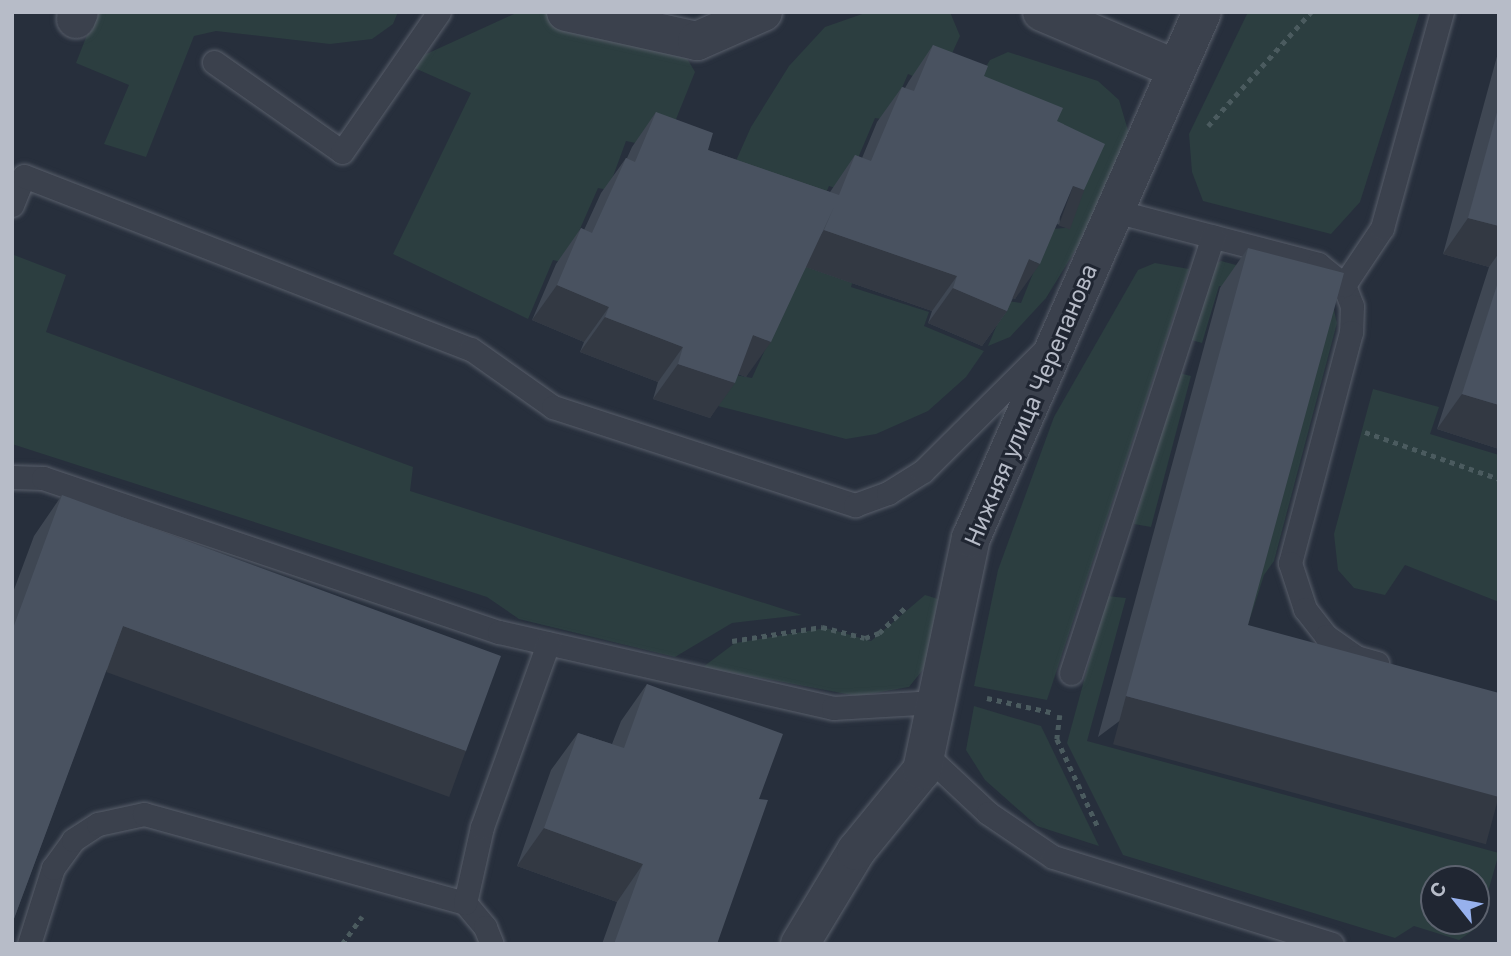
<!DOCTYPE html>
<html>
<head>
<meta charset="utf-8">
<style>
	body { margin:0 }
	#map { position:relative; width:1511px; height:956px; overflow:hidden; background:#272f3c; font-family:Inter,sans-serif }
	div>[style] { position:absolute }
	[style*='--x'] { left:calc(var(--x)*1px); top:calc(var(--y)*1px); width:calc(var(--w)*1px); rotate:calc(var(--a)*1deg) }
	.green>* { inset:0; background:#2c3e40 }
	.path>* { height:4.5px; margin-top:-2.25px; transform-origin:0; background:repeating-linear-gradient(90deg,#4b5b5f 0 5px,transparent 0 10px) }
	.roads { filter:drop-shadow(0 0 2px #595f6b) drop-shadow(0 0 2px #595f6b) }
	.lane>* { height:23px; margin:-11.5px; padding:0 11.5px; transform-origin:11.5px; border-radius:11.5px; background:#3b414d }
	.street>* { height:38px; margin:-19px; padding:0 19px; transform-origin:19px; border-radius:19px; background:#3b414d }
	.wall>* { inset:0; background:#3f4753 }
	.shaded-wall>* { inset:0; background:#333943; transform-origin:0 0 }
	.building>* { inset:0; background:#495260 }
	span { translate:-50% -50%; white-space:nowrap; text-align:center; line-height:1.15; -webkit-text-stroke:6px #202632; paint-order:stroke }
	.street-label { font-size:23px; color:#b7bcc8 }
	.frame { position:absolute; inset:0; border:14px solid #b7bcc8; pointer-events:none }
	.north { position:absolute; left:1420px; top:865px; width:70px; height:70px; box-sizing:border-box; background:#202632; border:2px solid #5c626e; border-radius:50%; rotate:301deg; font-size:19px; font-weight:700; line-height:28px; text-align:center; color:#b7bcc8 }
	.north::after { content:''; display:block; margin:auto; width:24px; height:32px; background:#97b1ed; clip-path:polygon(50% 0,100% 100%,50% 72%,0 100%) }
</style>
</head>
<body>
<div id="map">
	<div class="green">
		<i style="clip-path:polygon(96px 12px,322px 14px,398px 12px,393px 24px,372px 39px,330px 44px,216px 31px,194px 36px,146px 157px,104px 144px,129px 85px,76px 63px)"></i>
		<i style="clip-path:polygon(545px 12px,663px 39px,680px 46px,695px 72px,664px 149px,626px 141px,608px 190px,598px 188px,565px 263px,553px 260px,528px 319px,393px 254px,471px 93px,410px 66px,422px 56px,514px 14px)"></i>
		<i style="clip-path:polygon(868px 12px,950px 12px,960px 36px,937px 86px,908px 74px,888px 120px,875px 118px,844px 191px,829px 186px,807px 237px,727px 181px,751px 127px,789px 66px,825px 27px)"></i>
		<i style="clip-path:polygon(1248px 12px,1420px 12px,1360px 202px,1331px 234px,1203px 201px,1192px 172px,1189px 134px)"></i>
		<i style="clip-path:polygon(1008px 52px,1098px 81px,1119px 100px,1130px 137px,1124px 171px,1046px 298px,1010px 337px,988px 346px,1007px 301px,1021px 303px,1051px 229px,1065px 228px,1082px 188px,972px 89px,990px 60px)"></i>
		<i style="clip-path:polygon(809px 254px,855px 273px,851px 287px,929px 312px,924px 326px,984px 351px,966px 377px,928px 411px,876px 434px,846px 439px,718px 406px,730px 374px,752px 378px)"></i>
		<i style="clip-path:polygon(14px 255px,66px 275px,46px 332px,413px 467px,410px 491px,802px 615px,732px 623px,675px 657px,519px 619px,487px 597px,12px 444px)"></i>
		<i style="clip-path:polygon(1221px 261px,1316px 286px,1333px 306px,1337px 323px,1274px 561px,1264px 575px,1247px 628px,1319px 312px,1219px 286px,1202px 343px,1188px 339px,1213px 265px)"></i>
		<i style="clip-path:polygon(1155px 263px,1189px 269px,1047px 700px,974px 686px,998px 570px,1054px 417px,1138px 270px)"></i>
		<i style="clip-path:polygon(1179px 373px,1191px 376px,1151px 527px,1134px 524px)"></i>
		<i style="clip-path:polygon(1373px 389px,1439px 407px,1430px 434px,1499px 455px,1499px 602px,1405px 565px,1385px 595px,1354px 588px,1338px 570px,1334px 534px)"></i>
		<i style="clip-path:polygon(925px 595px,938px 599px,925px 667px,909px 687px,857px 696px,703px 667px,735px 643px,826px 628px,871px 641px)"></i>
		<i style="clip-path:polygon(evenodd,1107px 596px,1126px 598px,1087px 741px,1499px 853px,1478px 927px,1459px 940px,1414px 926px,1395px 938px,1123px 855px,1067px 743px,1107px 596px,1434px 879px,1476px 879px,1476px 921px,1434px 921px,1434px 879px)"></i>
		<i style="clip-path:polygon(974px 706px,1041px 726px,1099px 846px,1037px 826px,985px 780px,966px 750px)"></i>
	</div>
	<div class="path">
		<i style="--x:1208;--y:126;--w:154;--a:-47.9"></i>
		<i style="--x:1365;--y:432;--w:142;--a:19.3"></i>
		<i style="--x:732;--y:641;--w:91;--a:-8.8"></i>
		<i style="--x:822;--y:627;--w:44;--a:14.3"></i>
		<i style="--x:865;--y:638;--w:15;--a:-20"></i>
		<i style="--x:879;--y:633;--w:36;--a:-44"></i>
		<i style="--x:987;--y:698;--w:69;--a:12.6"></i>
		<i style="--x:1060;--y:715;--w:24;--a:97"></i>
		<i style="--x:1057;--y:739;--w:97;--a:65"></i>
		<i style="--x:342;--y:944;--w:34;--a:-54"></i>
	</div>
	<div class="roads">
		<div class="lane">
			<i style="--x:214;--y:62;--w:156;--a:35.1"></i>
			<i style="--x:342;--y:152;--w:170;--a:-55.3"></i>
			<i style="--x:12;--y:205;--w:31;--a:-68"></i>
			<i style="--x:24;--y:176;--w:479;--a:21.2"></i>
			<i style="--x:471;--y:349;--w:100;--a:35.3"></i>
			<i style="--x:553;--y:407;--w:318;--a:18"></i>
			<i style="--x:855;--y:505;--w:35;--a:-20"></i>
			<i style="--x:888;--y:493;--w:41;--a:-32.2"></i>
			<i style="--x:923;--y:471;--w:172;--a:-44.8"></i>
			<i style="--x:1115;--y:211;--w:210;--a:14.6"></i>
			<i style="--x:1318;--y:264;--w:33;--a:39"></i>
			<i style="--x:1344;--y:285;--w:22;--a:69"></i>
			<i style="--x:1352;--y:306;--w:26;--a:92"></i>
			<i style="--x:1351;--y:332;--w:239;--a:104.8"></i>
			<i style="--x:1290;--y:563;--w:48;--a:71.9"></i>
			<i style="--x:1305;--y:609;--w:34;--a:52"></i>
			<i style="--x:1326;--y:636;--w:37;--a:35"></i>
			<i style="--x:1356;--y:657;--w:22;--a:16"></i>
			<i style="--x:1344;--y:285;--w:69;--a:-56.3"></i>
			<i style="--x:1382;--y:228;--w:224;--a:-74.5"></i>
			<i style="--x:12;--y:477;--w:31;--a:2"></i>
			<i style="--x:43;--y:478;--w:481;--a:18.7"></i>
			<i style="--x:499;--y:632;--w:343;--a:12.8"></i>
			<i style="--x:833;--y:708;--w:103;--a:-3.3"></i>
			<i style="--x:1071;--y:673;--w:459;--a:-72"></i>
			<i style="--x:925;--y:754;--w:86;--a:43.1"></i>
			<i style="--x:988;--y:813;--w:78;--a:34.1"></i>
			<i style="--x:1053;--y:857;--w:292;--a:17.3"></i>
			<i style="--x:465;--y:903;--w:31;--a:50"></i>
			<i style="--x:485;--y:927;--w:18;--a:68"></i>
			<i style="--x:29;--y:944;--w:80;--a:-72.5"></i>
			<i style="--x:53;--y:868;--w:34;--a:-54"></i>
			<i style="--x:73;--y:840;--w:30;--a:-33"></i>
			<i style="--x:98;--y:824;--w:47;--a:-12.3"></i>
			<i style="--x:144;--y:814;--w:333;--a:15.5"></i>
			<i style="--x:465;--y:903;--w:78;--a:-77.4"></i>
			<i style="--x:482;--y:827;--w:195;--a:-70.2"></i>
		</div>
		<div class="street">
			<i style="--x:566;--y:12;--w:134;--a:12.5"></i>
			<i style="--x:697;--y:41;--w:72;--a:-23.7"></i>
			<i style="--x:1042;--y:12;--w:146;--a:23"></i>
			<i style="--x:76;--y:19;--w:8;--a:-67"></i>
			<i style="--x:800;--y:944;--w:109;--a:-58.9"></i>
			<i style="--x:856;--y:851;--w:104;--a:-50.8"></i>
			<i style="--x:922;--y:770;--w:237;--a:-78.1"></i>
			<i style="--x:971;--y:538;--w:574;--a:-66.29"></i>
		</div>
	</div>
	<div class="wall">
		<i style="clip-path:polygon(933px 45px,1057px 121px,1060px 225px,1057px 224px,1015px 299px,1013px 298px,1007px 311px,982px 346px,928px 323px,932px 311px,806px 267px,746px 377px,738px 374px,710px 418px,653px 399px,658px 382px,580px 352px,584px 342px,532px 320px,556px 264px,581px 228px,584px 230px,601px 193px,626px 158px,627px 158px,632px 147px,656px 112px,708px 150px,830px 192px,855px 155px,862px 158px,877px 122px,902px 87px,905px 88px,909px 81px)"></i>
		<i style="clip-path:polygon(1499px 49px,1499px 449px,1437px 429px,1489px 267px,1443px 254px)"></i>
		<i style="clip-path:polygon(1248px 248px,1248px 625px,1098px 737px,1220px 288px)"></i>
		<i style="clip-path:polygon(62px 495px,466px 751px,437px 791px,106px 670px,12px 924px,12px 595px,34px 536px)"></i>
		<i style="clip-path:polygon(647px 684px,759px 799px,717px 944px,602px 944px,617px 902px,517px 866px,551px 770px,578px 733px,612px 744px,621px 721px)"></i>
	</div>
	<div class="shaded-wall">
		<i style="left:1073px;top:186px;width:12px;height:42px;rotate:20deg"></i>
		<i style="clip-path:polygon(1468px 218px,1499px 226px,1499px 253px,1489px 267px,1443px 254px)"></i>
		<i style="clip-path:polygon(824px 230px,957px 276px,932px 311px,800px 265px)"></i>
		<i style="clip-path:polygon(1029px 259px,1040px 264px,1015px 299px,1005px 295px)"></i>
		<i style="clip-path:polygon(557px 285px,609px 307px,584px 342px,532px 320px)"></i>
		<i style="clip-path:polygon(953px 288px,1007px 311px,982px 346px,928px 323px)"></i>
		<i style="clip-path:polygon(605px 317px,683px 347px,658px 382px,580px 352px)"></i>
		<i style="clip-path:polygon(753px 335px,771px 342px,746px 377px,728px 370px)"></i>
		<i style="clip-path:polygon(678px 364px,735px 383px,710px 418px,653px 399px)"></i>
		<i style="clip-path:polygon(1462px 394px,1499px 405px,1499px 449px,1437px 429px)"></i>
		<i style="left:123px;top:626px;width:365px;height:49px;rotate:20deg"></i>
		<i style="left:1126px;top:696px;width:386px;height:50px;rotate:15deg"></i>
		<i style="clip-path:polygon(544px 828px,643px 864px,617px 902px,517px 866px)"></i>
	</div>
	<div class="building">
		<i style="clip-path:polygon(933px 45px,988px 66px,984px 76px,1063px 108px,1057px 121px,1105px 144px,1084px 190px,1073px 186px,1040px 264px,1029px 259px,1007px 311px,953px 288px,957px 276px,824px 230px,834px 207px,771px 342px,753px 335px,735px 383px,678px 364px,683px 347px,605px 317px,609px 307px,557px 285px,581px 228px,592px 233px,626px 158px,635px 162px,656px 112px,713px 133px,708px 150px,839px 195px,855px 155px,871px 161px,902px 87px,914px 91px)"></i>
		<i style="clip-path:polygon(1499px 105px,1499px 226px,1468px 218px)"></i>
		<i style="clip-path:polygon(1248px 248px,1344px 273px,1248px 625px,1499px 693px,1499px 797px,1126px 696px)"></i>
		<i style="clip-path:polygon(1499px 279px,1499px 405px,1462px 394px)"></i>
		<i style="clip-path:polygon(62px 495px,501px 656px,466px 751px,123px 626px,12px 924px,12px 631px)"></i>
		<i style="clip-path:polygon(647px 684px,783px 734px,759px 799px,768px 800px,717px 944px,614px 944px,643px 864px,544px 828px,578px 733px,624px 748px)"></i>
	</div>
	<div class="street-label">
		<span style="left:1031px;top:405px;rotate:-67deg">Нижняя улица Черепанова</span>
	</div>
	<div class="frame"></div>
	<div class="north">С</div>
</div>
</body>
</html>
